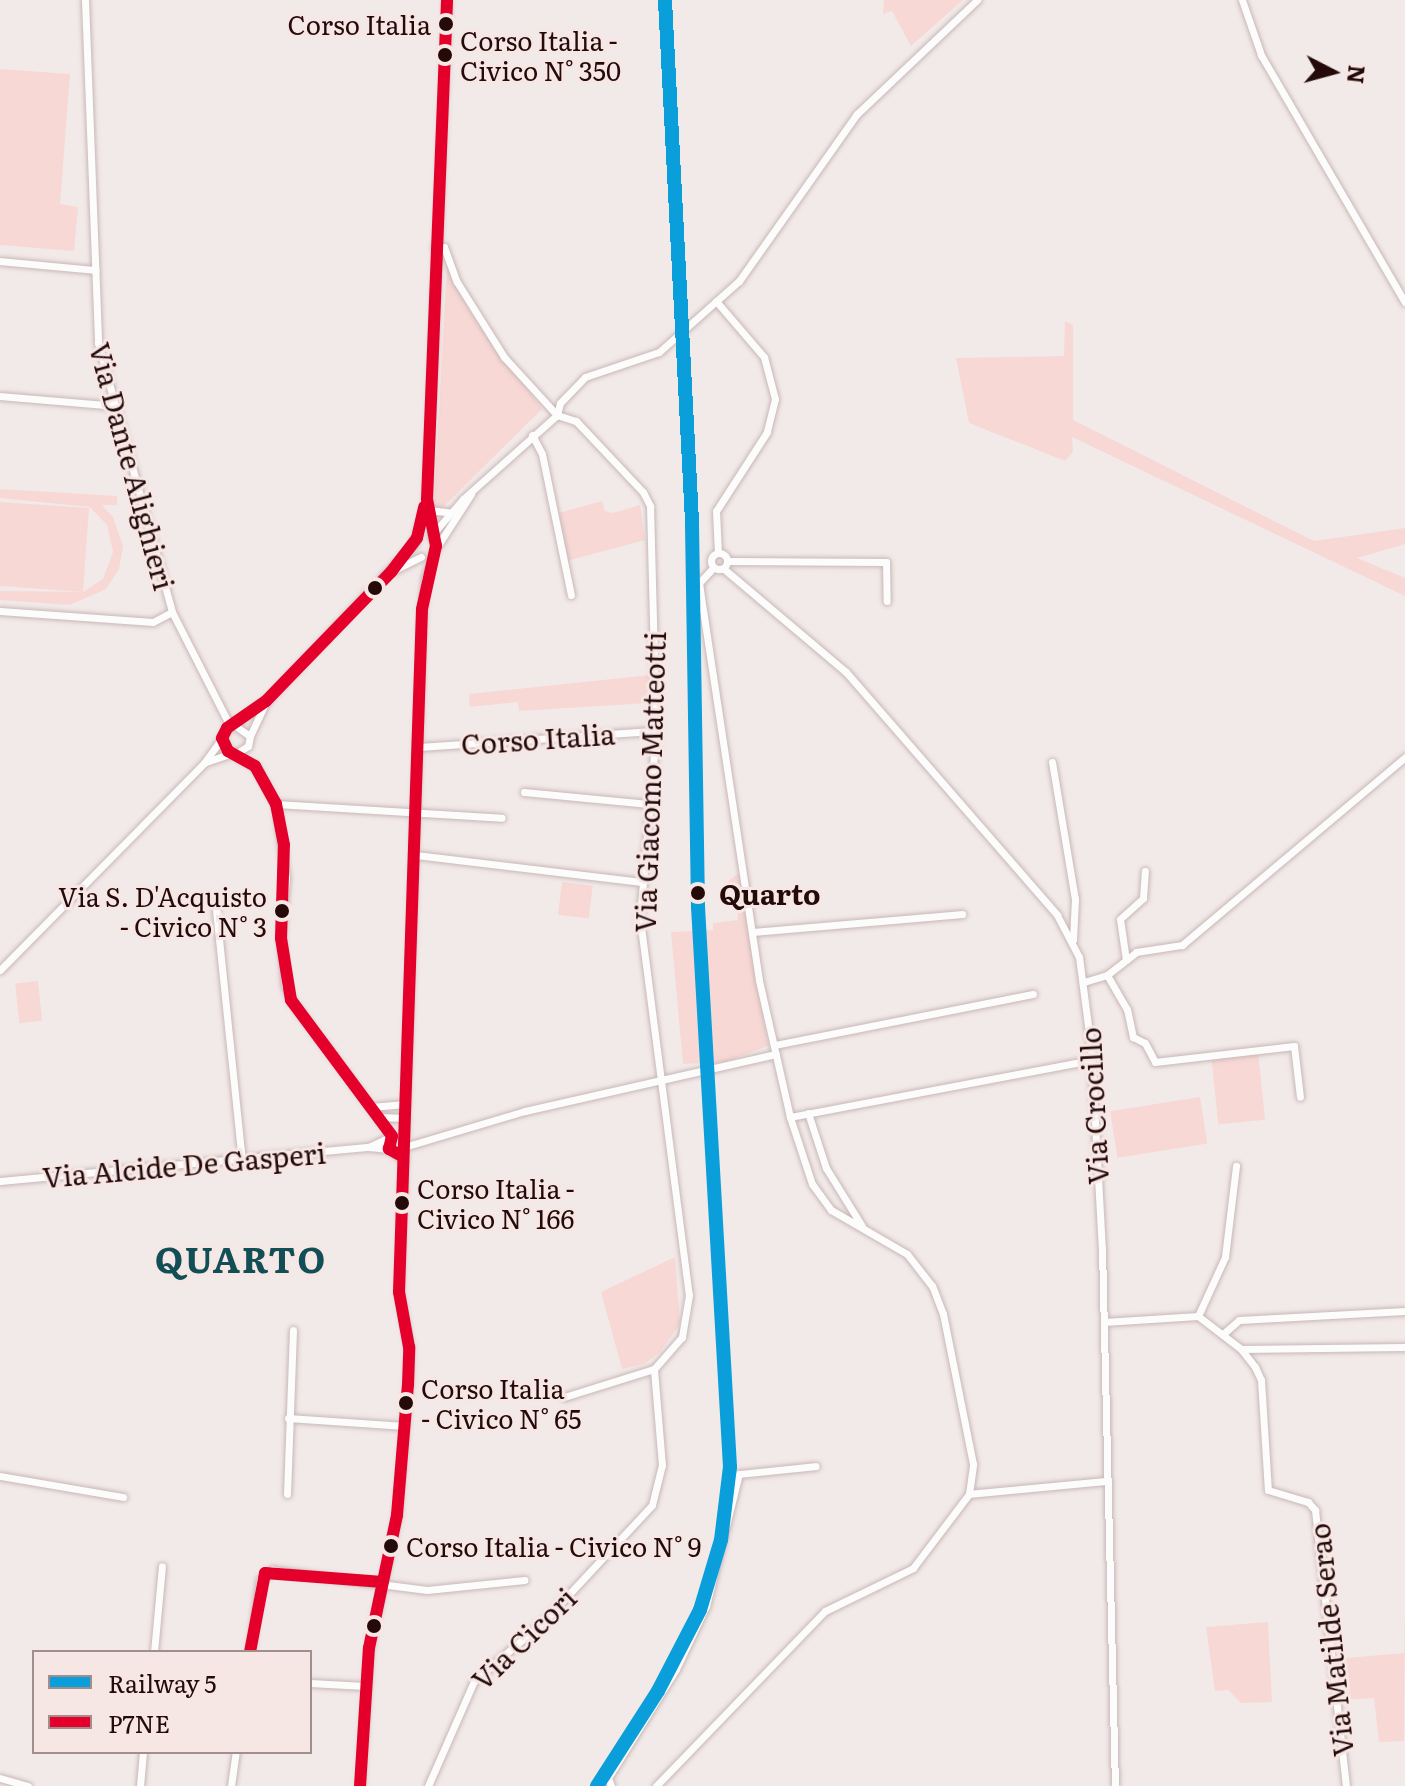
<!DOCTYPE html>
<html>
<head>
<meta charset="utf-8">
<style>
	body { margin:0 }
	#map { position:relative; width:1405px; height:1786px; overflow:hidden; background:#f2eae9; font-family:Literata,serif }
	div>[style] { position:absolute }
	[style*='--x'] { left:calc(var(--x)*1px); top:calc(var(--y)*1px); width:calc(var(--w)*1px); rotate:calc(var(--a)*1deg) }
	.green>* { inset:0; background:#f7d8d5; transform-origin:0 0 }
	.roads { filter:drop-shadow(0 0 2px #c8b8b6) drop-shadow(0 0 2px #c8b8b6) }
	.street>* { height:7px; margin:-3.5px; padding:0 3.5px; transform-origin:3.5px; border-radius:3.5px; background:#fdfcfc }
	.street>.ring { margin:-3.5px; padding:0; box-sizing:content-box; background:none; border:7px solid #fdfcfc; border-radius:50% }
	.bus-1>* { height:12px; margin:-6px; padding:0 6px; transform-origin:6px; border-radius:6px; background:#e4002b }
	.rail-1>* { height:14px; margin:-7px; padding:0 7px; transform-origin:7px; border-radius:7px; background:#0a9eda }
	.dots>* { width:22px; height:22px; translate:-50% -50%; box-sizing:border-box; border:4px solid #f6e7e5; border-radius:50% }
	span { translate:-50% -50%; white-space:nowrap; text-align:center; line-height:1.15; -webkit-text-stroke:6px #f6e7e5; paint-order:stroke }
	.bus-label { font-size:26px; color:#240b0a }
	.right { translate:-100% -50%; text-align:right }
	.left { translate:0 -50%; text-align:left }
	.street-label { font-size:28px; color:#240b0a }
	.stop-label { font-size:28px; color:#240b0a; font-weight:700 }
	.district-label { font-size:36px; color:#114e55; font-weight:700; letter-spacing:2px }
	.legend { position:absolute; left:32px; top:1650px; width:280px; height:104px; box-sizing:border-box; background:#f6e7e5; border:2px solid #a28f8d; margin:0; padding:10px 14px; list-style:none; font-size:24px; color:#240b0a }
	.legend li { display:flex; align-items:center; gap:16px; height:40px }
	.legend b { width:40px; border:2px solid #a28f8d }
	.north { position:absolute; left:1293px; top:32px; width:80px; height:80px; -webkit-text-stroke:6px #f6e7e5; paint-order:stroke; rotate:96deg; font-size:22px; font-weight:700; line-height:32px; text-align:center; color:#240b0a }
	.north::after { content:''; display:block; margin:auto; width:28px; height:36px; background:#240b0a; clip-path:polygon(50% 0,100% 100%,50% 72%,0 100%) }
</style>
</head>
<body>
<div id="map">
	<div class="green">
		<i style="clip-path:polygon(884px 0,963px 0,911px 46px,892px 11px,883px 14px)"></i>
		<i style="clip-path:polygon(0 69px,70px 74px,60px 204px,78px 207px,74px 251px,0 245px)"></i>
		<i style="clip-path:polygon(447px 265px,471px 313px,542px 409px,441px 509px,434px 506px)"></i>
		<i style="clip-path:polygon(1065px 321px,1073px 325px,1073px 420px,1314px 541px,1405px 528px,1405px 544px,1357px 558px,1405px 578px,1405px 596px,1072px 437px,1073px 452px,1065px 461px,969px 423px,956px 358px,1064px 356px)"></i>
		<i style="clip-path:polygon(0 489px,117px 496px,117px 505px,102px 505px,113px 517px,123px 546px,119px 569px,106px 589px,70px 605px,0 600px,0 591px,83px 592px,0 586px,0 502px,89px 508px,83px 592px,103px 579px,113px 552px,107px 525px,90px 507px,0 498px)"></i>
		<i style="clip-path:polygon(602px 501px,605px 511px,613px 513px,640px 505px,645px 540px,567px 561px,559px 513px)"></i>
		<i style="clip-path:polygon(650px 675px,648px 703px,519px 711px,518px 702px,470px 707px,469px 694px)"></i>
		<i style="clip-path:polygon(739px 873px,768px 1046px,725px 1062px,683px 1064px,671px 932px,713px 930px,713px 923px,738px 920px,735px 886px,727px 882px)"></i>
		<i style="left:562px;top:882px;width:31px;height:33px;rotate:7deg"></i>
		<i style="left:38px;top:981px;width:40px;height:23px;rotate:84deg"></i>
		<i style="left:1258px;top:1052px;width:68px;height:47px;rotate:84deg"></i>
		<i style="left:1200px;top:1097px;width:47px;height:91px;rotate:81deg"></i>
		<i style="clip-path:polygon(675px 1257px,680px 1324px,660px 1352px,644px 1364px,622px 1369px,601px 1292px)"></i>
		<i style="clip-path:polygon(1405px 1614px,1404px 1741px,1379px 1742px,1374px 1698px,1340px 1700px,1335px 1659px,1404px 1653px)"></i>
		<i style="clip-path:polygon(1268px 1622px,1272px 1702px,1241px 1703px,1228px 1690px,1215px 1691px,1206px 1627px)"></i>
	</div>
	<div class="roads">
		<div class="street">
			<i style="--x:85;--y:0;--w:343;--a:87.8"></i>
			<i style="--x:98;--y:343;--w:279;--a:74.6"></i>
			<i style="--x:172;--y:612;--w:128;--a:63"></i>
			<i style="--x:1242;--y:0;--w:58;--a:70.9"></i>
			<i style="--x:1261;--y:55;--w:286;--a:59.8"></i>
			<i style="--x:435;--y:247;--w:9;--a:0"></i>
			<i style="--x:444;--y:247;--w:37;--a:70"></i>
			<i style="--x:457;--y:282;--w:89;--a:57.9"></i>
			<i style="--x:504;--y:357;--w:79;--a:47.6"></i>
			<i style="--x:0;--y:261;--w:96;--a:5.4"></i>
			<i style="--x:716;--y:301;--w:74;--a:49.4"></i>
			<i style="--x:764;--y:357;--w:43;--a:75.3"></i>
			<i style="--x:775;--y:399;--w:34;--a:104"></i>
			<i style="--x:767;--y:432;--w:94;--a:122.8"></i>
			<i style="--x:716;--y:511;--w:42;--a:87.3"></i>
			<i style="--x:0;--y:396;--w:117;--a:4.9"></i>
			<i style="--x:557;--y:415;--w:20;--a:18"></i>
			<i style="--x:576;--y:421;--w:98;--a:46.7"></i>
			<i style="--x:643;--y:492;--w:16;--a:63"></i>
			<i style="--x:650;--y:506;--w:225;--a:88.5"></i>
			<i style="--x:656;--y:731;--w:189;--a:94.9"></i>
			<i style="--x:640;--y:919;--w:379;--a:82.6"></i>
			<i style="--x:689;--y:1295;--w:43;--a:99.5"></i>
			<i style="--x:682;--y:1337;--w:43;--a:131.2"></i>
			<i style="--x:654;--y:1369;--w:94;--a:162.7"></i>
			<i style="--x:532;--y:435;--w:21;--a:62"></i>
			<i style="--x:542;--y:454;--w:144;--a:78.4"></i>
			<i style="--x:429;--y:510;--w:23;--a:7"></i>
			<i style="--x:431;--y:536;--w:49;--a:-49.1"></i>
			<i style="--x:463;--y:499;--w:126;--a:-41.8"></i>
			<i style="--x:557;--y:415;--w:12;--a:-76"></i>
			<i style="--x:560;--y:403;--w:36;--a:-46"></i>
			<i style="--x:585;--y:377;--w:78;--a:-18.7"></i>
			<i style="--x:659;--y:352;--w:107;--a:-41.6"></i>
			<i style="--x:739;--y:281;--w:204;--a:-54.8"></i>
			<i style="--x:857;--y:114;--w:166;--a:-43.5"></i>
			<i style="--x:438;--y:545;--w:61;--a:-57.1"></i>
			<i class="ring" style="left:711px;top:553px;width:9px;height:9px"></i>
			<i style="--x:728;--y:561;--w:158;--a:0.4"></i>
			<i style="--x:886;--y:562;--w:39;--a:89"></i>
			<i style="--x:724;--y:569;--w:160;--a:40.2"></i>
			<i style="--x:846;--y:672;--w:322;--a:49"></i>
			<i style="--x:1057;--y:915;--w:47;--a:62.4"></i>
			<i style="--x:1079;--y:957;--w:92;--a:82.5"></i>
			<i style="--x:1091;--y:1048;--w:200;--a:86.9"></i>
			<i style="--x:1102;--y:1248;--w:538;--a:88.62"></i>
			<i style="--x:394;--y:570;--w:30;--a:-26"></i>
			<i style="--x:0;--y:611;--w:153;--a:4.1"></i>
			<i style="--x:153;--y:622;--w:21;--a:-28"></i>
			<i style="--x:266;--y:701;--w:47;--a:145.3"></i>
			<i style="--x:227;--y:728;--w:11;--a:117"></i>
			<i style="--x:222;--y:738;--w:14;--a:65"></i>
			<i style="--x:228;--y:751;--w:31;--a:29"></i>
			<i style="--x:255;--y:766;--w:43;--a:61.1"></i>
			<i style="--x:276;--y:804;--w:75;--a:82.3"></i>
			<i style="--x:286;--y:878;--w:60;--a:94.8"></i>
			<i style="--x:281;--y:938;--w:47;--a:85.1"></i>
			<i style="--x:285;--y:985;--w:16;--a:68"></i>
			<i style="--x:291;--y:1000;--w:169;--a:53.4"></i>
			<i style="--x:234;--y:725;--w:19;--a:35"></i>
			<i style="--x:250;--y:736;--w:10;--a:101"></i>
			<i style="--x:248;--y:746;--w:13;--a:148"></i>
			<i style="--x:250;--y:736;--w:38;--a:-65"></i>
			<i style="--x:266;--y:701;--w:216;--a:-46.7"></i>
			<i style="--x:414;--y:544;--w:46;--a:-73.5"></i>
			<i style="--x:419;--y:747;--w:238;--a:-3.9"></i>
			<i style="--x:206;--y:762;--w:28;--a:-19"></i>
			<i style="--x:1052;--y:762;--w:139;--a:80.5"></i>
			<i style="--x:1075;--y:899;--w:41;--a:92.8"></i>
			<i style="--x:524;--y:792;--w:125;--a:5.5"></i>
			<i style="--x:276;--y:804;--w:226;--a:3.5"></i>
			<i style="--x:415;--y:855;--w:229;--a:6.8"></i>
			<i style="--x:216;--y:910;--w:251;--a:84.1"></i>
			<i style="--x:753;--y:932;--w:210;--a:-4.9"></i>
			<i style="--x:1126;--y:960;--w:41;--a:-98.3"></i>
			<i style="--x:1120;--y:919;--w:31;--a:-42"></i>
			<i style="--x:1143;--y:898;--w:27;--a:-86"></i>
			<i style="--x:0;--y:970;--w:291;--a:-45.4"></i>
			<i style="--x:204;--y:763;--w:31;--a:-54"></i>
			<i style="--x:1107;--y:975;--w:39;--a:60"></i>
			<i style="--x:1127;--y:1009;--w:29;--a:78"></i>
			<i style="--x:1133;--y:1037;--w:13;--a:27"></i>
			<i style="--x:1145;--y:1043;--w:21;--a:62"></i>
			<i style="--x:1155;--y:1062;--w:140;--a:-6.6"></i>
			<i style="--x:1294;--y:1046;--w:51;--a:83.3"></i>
			<i style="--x:1084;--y:982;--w:24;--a:-17"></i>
			<i style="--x:1107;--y:975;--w:37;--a:-38"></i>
			<i style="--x:1136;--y:952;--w:47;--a:-8.7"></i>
			<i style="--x:1182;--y:945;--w:292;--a:-40.1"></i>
			<i style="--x:775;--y:1045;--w:263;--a:-11.2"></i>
			<i style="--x:371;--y:1107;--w:34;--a:-5"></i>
			<i style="--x:808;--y:1113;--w:58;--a:71.9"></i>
			<i style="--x:826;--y:1168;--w:68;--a:58.2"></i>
			<i style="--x:378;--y:1117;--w:27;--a:2"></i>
			<i style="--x:790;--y:1117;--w:306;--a:-10.7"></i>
			<i style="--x:369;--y:1147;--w:25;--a:-26"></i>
			<i style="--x:404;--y:1147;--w:126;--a:-16.6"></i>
			<i style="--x:525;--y:1111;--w:257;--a:-12.8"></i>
			<i style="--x:0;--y:1181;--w:371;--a:-5.3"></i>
			<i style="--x:369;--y:1147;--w:20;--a:6"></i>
			<i style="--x:389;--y:1149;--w:19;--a:36"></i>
			<i style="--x:1198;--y:1316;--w:65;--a:-65.4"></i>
			<i style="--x:1225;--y:1257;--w:92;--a:-83.1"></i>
			<i style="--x:1104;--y:1322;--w:94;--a:-3.7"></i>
			<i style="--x:1198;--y:1316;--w:54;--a:37.5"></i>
			<i style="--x:1241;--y:1349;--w:23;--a:52"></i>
			<i style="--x:1255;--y:1367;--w:14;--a:65"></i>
			<i style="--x:1261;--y:1380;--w:110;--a:86.4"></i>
			<i style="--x:1268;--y:1490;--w:42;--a:16.7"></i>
			<i style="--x:1308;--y:1502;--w:11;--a:49"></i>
			<i style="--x:1315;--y:1510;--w:278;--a:83.6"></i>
			<i style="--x:1223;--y:1334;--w:21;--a:-41"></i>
			<i style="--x:1239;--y:1320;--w:166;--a:-3.1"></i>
			<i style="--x:1241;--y:1349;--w:164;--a:-0.7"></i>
			<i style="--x:288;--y:1418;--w:117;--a:3.9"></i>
			<i style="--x:0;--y:1476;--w:125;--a:9.7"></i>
			<i style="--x:287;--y:1494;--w:164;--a:-87.9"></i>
			<i style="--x:969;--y:1494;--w:139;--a:-5.4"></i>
			<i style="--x:154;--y:1652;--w:86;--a:-84.7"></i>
			<i style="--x:250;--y:1652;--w:73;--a:-82.1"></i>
			<i style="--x:260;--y:1580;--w:16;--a:-40"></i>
			<i style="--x:272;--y:1570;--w:156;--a:7.4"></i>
			<i style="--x:427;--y:1590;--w:98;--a:-5.9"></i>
			<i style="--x:310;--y:1683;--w:55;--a:3.1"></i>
			<i style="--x:0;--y:1778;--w:29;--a:16"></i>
			<i style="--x:140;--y:1786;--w:34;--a:-85"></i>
			<i style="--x:231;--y:1786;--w:34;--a:-82"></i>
			<i style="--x:360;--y:1786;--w:138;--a:-86.3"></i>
			<i style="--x:369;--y:1648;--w:136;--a:-78.1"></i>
			<i style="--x:397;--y:1515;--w:130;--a:-85.2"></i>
			<i style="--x:408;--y:1385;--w:38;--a:-88"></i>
			<i style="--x:409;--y:1347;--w:56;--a:-100.3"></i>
			<i style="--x:399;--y:1292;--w:683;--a:-88.07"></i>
			<i style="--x:422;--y:609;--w:30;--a:-84"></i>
			<i style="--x:425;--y:579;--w:35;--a:-72"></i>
			<i style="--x:436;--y:546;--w:48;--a:-100.8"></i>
			<i style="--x:427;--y:499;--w:499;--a:-87.7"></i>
			<i style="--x:428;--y:1786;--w:115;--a:-66.3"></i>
			<i style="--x:474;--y:1681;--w:92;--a:-40.6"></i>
			<i style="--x:544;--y:1621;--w:158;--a:-47"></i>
			<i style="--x:652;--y:1505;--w:41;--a:-76"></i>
			<i style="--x:662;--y:1465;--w:96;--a:-94.8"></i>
			<i style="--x:611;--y:1786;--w:9;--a:-111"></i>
			<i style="--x:608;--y:1778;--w:128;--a:-58"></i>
			<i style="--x:676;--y:1669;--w:70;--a:-64.5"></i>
			<i style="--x:706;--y:1606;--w:136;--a:-76"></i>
			<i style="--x:739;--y:1474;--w:77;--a:-5.9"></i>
			<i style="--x:656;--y:1786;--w:243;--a:-46"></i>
			<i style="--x:825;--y:1611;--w:98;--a:-26"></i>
			<i style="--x:913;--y:1568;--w:93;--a:-52.9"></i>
			<i style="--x:969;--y:1494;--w:30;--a:-82"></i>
			<i style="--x:973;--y:1464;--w:153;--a:-101.3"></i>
			<i style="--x:943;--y:1314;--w:30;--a:-111"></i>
			<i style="--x:932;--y:1286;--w:41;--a:-128"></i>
			<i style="--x:907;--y:1254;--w:88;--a:-149.9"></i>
			<i style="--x:831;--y:1210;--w:32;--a:-126"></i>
			<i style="--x:812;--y:1184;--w:71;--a:-108.2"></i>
			<i style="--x:790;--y:1117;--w:140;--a:-102.8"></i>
			<i style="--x:759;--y:980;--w:373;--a:-98.6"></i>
			<i style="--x:703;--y:611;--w:28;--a:-98"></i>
			<i style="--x:699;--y:583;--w:21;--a:-47"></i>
		</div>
	</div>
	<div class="bus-1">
		<i style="--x:400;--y:1155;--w:13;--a:-151"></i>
		<i style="--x:389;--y:1149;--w:13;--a:-77"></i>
		<i style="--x:392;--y:1136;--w:169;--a:-126.6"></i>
		<i style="--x:291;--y:1000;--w:63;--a:-99.2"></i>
		<i style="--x:281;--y:938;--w:93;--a:-88.2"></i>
		<i style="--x:284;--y:845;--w:42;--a:-101"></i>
		<i style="--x:276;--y:804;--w:43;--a:-118.9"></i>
		<i style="--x:255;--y:766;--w:31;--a:-151"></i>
		<i style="--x:228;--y:751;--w:14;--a:-115"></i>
		<i style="--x:222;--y:738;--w:11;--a:-63"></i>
		<i style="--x:227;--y:728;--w:47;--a:-34.7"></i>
		<i style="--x:266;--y:701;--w:180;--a:-45.9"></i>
		<i style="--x:391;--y:572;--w:43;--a:-52.6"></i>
		<i style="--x:417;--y:538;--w:32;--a:-77"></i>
		<i style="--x:250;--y:1652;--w:80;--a:-79.2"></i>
		<i style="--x:265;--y:1573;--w:118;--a:4.4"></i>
		<i style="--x:360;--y:1786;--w:138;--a:-86.3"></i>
		<i style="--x:369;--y:1648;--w:136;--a:-78.1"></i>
		<i style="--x:397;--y:1515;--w:130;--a:-85.2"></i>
		<i style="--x:408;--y:1385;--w:38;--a:-88"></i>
		<i style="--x:409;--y:1347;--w:56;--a:-100.3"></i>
		<i style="--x:399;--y:1292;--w:683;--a:-88.07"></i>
		<i style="--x:422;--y:609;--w:65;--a:-77.5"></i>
		<i style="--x:436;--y:546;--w:48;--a:-100.8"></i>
		<i style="--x:427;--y:499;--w:499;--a:-87.7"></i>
	</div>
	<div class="rail-1">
		<i style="--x:597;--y:1786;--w:113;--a:-57.3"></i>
		<i style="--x:658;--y:1691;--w:91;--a:-62.6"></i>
		<i style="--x:700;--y:1610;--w:73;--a:-73.3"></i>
		<i style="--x:721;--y:1540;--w:74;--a:-83"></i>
		<i style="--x:730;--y:1467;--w:561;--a:-93.27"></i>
		<i style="--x:698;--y:907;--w:386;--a:-90.9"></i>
		<i style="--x:692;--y:521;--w:522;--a:-92.97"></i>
	</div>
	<div class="dots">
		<i style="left:446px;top:24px;background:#240b0a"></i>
		<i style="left:445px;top:55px;background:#240b0a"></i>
		<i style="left:375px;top:588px;background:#240b0a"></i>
		<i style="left:698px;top:893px;background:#240b0a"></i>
		<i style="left:282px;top:911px;background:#240b0a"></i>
		<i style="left:402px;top:1203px;background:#240b0a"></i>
		<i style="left:406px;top:1403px;background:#240b0a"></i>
		<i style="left:391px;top:1546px;background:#240b0a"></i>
		<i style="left:374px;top:1626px;background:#240b0a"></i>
	</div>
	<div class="bus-label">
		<span class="right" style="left:431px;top:24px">Corso Italia</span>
		<span class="left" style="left:460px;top:55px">Corso Italia -<br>Civico N° 350</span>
		<span class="right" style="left:267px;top:911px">Via S. D'Acquisto<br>- Civico N° 3</span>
		<span class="left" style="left:417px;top:1203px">Corso Italia -<br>Civico N° 166</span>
		<span class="left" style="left:421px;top:1403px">Corso Italia<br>- Civico N° 65</span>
		<span class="left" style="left:406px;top:1546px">Corso Italia - Civico N° 9</span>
	</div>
	<div class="street-label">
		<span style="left:133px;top:466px;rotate:75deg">Via Dante Alighieri</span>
		<span style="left:538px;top:738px;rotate:-4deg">Corso Italia</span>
		<span style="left:649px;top:782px;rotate:-88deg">Via Giacomo Matteotti</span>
		<span style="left:1093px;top:1106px;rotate:-93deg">Via Crocillo</span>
		<span style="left:184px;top:1164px;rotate:-5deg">Via Alcide De Gasperi</span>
		<span style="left:523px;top:1638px;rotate:-44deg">Via Cicori</span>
		<span style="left:1330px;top:1640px;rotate:-96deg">Via Matilde Serao</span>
	</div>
	<div class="stop-label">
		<span class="left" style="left:719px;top:893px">Quarto</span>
	</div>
	<div class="district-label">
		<span style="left:241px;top:1258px">QUARTO</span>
	</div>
	<ul class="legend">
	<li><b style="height:10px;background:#0a9eda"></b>Railway 5</li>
	<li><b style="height:10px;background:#e4002b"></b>P7NE</li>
	</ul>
	<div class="north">N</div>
</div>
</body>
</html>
